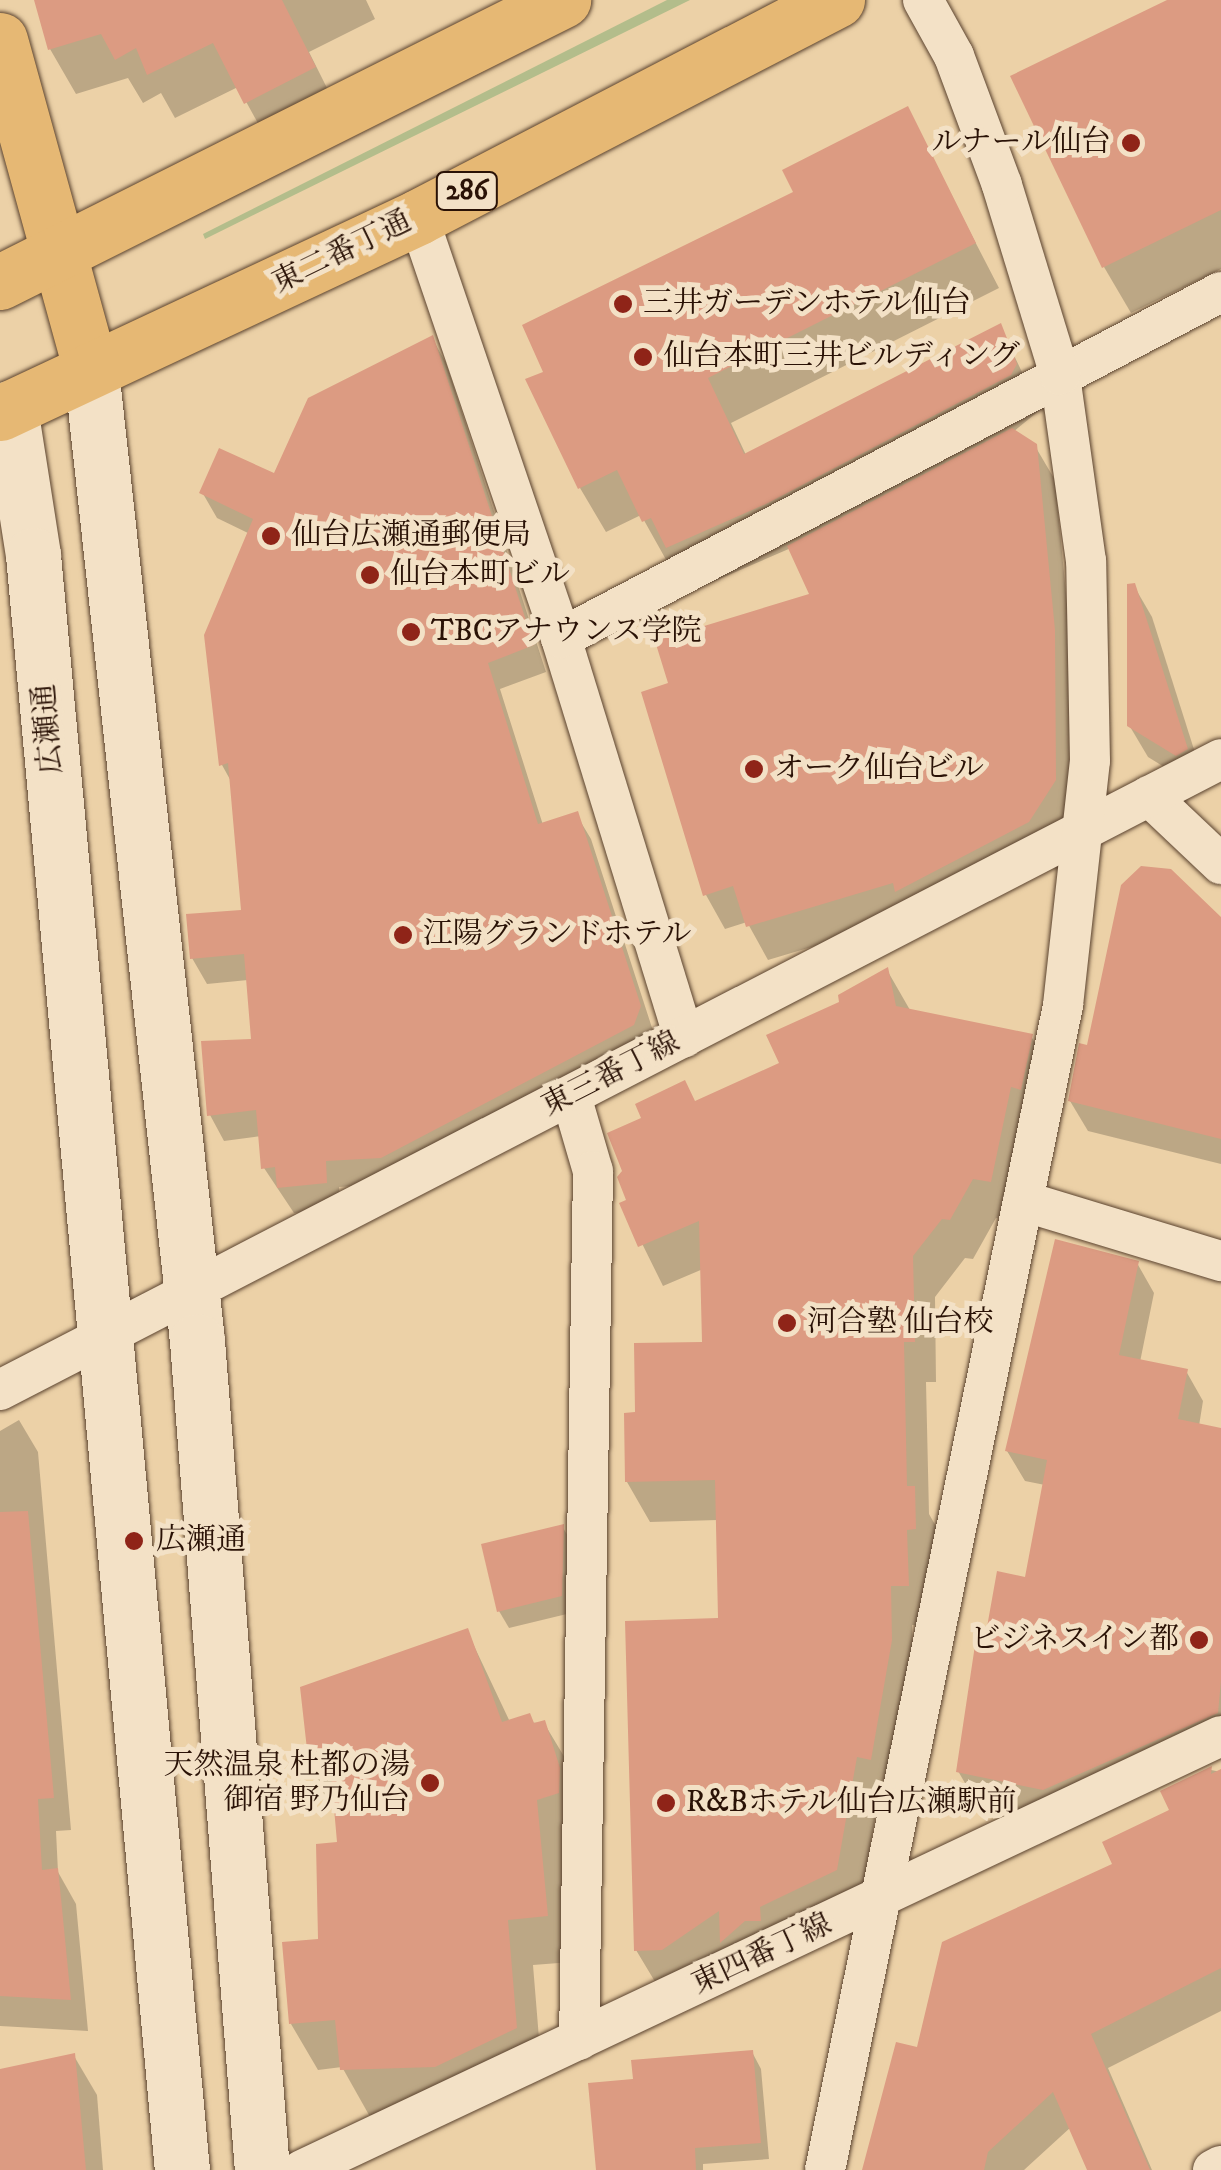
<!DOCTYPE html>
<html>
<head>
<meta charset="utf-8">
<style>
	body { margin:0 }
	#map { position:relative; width:1221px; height:2170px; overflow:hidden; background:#ecd1a7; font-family:"IM FELL DW Pica","Noto Serif JP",serif }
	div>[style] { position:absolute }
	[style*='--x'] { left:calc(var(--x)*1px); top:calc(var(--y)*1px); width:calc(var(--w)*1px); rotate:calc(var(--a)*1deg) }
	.green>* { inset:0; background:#b3bd8b }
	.shadow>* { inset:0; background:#0003 }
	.building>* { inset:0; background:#dc9b82 }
	.roads { filter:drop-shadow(0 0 2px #5a422e) drop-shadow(0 0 2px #5a422e) }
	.street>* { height:40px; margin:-20px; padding:0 20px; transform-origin:20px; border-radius:20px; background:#f3e1c6 }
	.secondary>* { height:55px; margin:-27.5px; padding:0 27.5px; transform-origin:27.5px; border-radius:27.5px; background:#f3e1c6 }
	.highway>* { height:55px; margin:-27.5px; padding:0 27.5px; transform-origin:27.5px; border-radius:27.5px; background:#e6b874 }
	.dots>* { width:28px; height:28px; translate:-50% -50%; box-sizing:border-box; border:5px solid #f3e1c6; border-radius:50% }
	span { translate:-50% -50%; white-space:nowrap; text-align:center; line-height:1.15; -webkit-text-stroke:10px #f3e1c6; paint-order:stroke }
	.shield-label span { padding:2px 8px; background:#f3e1c6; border:2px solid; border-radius:8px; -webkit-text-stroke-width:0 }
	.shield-label { font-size:28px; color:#2a1206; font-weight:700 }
	.poi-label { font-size:30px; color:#2a1206 }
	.right { translate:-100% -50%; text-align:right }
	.left { translate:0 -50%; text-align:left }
	.street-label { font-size:30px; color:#2a1206 }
</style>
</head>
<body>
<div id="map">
	<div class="green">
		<i style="clip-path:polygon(667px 0,690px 0,205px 239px,203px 234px)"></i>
	</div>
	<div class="shadow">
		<i style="clip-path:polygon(37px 0,366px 0,375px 19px,309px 52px,339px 112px,271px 147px,238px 87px,175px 118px,161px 93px,143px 103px,128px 78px,76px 94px,50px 49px)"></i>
		<i style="clip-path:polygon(1172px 0,1221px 0,1221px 269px,1131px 313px,1104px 267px)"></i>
		<i style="clip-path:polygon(907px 110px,999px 288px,731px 423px,746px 455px,1000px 326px,1040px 410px,1013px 432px,1035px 446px,1055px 480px,1073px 666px,1074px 815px,912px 917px,768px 960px,747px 922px,725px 929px,706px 895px,672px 685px,812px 595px,791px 548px,694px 590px,669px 565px,641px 515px,606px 532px,580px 488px,546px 373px)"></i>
		<i style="clip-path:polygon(432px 338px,446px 363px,546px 672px,500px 689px,543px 825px,576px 814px,591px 839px,654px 1034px,396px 1183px,339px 1187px,341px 1209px,294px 1213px,264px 1168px,261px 1136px,224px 1141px,210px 1115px,253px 1041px,248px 980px,207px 984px,192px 958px,243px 912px,232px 783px,222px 765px,207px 635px,250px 534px,217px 518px,202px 492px,275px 476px)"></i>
		<i style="clip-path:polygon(1134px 586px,1152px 617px,1204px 781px,1195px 786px,1148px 757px,1129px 725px)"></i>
		<i style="clip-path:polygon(1221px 920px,1221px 1164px,1088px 1131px,1070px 1101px,1089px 1048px)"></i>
		<i style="clip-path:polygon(887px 970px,910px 1010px,1031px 1036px,1054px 1076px,1014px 1221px,996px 1218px,973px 1259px,965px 1258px,935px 1297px,936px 1382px,926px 1382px,929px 1514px,937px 1528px,930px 1625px,912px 1625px,914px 1681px,893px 1799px,879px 1796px,859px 1910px,660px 1990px,636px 1950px,721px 1621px,718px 1520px,650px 1522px,627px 1482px,638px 1415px,704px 1344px,703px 1269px,663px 1286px,623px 1205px,696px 1103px,782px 1064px,841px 1004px)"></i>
		<i style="clip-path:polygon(1137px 1263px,1154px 1293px,1140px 1362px,1186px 1371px,1203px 1401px,1199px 1426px,1221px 1431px,1221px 1749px,1062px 1819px,976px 1802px,958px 1771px,988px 1630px,1027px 1580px,1045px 1485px,1025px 1481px,1007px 1451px)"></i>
		<i style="clip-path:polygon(19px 1420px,38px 1452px,71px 1830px,56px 1831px,58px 1872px,76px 1904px,88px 2031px,0 2026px,0 1431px)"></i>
		<i style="clip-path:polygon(562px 1526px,572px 1543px,571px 1613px,509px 1628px,499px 1611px)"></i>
		<i style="clip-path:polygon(467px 1631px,510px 1722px,544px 1723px,571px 1768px,584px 1839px,562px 1846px,572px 1962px,533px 1965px,542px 2075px,462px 2112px,369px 2115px,342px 2067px,318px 2070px,291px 2024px,321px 1942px,339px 1844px,337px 1817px,313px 1775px)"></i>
		<i style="clip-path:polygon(1211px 1770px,1221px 1772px,1221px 2011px,1108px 2068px,1152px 2170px,1090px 2170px,1071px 2127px,1024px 2170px,865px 2170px,919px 2050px)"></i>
		<i style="clip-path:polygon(752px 2052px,761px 2069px,769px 2159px,703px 2164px,703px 2170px,598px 2170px,636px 2081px)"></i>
		<i style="clip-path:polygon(74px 2056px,97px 2095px,103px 2170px,0 2170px,0 2080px)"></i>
	</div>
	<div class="building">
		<i style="clip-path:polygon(34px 0,282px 0,316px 67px,244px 104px,213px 43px,147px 75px,136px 48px,115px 60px,101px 34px,48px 50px)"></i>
		<i style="clip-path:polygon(1167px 0,1221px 0,1221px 210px,1102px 268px,1010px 76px)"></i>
		<i style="clip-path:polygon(908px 106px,976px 243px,708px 378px,744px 454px,1001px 323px,1017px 364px,1011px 375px,768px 503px,666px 548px,651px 518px,642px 522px,617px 470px,578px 489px,525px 379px,543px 372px,522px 325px,793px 192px,782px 170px)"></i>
		<i style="clip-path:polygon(433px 335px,534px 645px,488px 663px,538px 824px,578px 811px,641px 1006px,634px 1025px,381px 1158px,326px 1161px,327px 1183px,277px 1188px,275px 1167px,261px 1169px,256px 1110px,207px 1116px,201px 1041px,251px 1039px,244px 954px,190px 959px,186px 914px,241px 910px,228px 763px,219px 766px,204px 635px,253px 519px,199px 493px,219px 448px,274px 473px,308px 398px)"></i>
		<i style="clip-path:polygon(1012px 428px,1037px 444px,1055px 630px,1056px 780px,1029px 822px,895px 892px,893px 883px,746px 927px,733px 886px,703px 896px,641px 692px,668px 683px,655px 641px,809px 594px,787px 546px)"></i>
		<i style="clip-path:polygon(1135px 583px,1188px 749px,1176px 756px,1127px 726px,1127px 584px)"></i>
		<i style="clip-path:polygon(1141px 866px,1171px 869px,1221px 917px,1221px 1139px,1068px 1101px,1079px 1043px,1087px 1045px,1121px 885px)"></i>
		<i style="clip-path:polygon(888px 967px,896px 1006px,1033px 1034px,1021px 1090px,1011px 1087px,991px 1182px,973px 1179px,950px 1220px,942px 1219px,913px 1256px,915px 1342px,904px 1342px,907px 1486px,915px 1486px,916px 1529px,907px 1530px,909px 1586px,891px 1586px,892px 1640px,871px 1760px,857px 1757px,837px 1870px,760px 1907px,761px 1921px,745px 1921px,720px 1943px,719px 1911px,662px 1950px,634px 1951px,625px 1621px,718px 1618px,715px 1480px,625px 1482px,624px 1413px,635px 1412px,634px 1343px,702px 1342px,699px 1221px,638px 1247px,619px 1203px,626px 1200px,617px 1177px,622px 1171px,607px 1133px,641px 1118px,635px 1104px,685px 1080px,695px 1101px,779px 1063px,766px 1035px,839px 1002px,838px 995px)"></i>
		<i style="clip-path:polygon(1055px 1239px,1139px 1261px,1119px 1355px,1188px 1369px,1178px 1419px,1221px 1428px,1221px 1680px,1218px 1713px,1043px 1790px,956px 1772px,978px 1625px,987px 1627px,997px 1571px,1025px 1577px,1047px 1460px,1005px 1451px)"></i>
		<i style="clip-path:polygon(28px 1511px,54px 1798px,38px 1799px,42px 1870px,58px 1868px,71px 2000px,0 1996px,0 1512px)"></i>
		<i style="clip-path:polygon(564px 1524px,562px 1596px,497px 1612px,481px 1544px)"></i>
		<i style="clip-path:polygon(468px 1628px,502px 1722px,530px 1713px,534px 1723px,545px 1720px,560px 1768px,559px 1793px,537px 1800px,548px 1916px,508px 1920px,517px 2028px,435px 2067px,340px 2070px,335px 2020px,289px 2024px,282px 1942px,318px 1939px,316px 1844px,337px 1842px,331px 1774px,310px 1776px,300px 1687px)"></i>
		<i style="clip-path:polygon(1212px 1766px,1211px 1774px,1221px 1769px,1221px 1968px,1091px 2034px,1150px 2170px,1087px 2170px,1053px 2092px,988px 2152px,984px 2170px,862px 2170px,896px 2042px,917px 2047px,942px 1942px,1112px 1864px,1102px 1842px,1169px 1810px,1160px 1791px)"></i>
		<i style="clip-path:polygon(753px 2050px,761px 2143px,695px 2148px,696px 2170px,596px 2170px,588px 2083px,633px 2079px,631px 2060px)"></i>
		<i style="clip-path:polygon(75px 2053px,86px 2170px,0 2170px,0 2069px)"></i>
	</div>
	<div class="roads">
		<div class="street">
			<i style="--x:418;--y:217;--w:445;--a:71.2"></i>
			<i style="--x:561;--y:638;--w:418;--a:72.9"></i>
			<i style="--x:561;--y:638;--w:745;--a:-27.67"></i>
			<i style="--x:1149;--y:796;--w:99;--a:43.4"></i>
			<i style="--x:571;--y:1096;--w:78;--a:73.7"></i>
			<i style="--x:593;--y:1171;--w:869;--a:90.92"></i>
			<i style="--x:1023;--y:1201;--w:207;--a:16.9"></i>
			<i style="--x:0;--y:1390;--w:1374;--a:-27.33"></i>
			<i style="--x:302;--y:2170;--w:1016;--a:-25.28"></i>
			<i style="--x:825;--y:2170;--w:1189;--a:-78.45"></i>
			<i style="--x:1063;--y:1005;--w:245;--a:-83.7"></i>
			<i style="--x:1090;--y:761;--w:200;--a:-91.1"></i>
			<i style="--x:1086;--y:561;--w:188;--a:-98"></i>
			<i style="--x:1060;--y:375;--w:199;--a:-107"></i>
			<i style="--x:1002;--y:185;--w:138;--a:-110.4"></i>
			<i style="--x:954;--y:56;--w:64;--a:-119"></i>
			<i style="--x:1213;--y:2170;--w:9;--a:-27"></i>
		</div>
		<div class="secondary">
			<i style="--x:91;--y:370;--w:977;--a:83.77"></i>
			<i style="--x:197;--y:1341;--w:832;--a:85.52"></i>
			<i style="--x:10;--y:408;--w:149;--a:81.1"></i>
			<i style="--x:33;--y:555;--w:1622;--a:84.73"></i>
		</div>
		<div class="highway">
			<i style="--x:0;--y:40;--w:342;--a:74.6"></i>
			<i style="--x:0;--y:282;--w:630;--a:-26.61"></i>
			<i style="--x:0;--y:413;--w:462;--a:-25.1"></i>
			<i style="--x:418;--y:217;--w:472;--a:-27.4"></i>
		</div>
	</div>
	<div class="dots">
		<i style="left:1131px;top:143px;background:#8f2418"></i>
		<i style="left:623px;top:304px;background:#8f2418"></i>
		<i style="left:643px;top:357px;background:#8f2418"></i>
		<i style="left:271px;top:536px;background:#8f2418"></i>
		<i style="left:370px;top:575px;background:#8f2418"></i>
		<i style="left:411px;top:632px;background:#8f2418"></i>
		<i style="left:754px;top:769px;background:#8f2418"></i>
		<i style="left:403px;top:935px;background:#8f2418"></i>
		<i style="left:787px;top:1323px;background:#8f2418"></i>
		<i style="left:134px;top:1541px;background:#8f2418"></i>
		<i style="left:1199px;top:1640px;background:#8f2418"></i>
		<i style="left:430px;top:1783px;background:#8f2418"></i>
		<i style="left:666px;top:1803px;background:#8f2418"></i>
	</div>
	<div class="shield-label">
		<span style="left:467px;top:191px">286</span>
	</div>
	<div class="poi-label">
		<span class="right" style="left:1111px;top:143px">ルナール仙台</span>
		<span class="left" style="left:643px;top:304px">三井ガーデンホテル仙台</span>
		<span class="left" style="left:663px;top:357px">仙台本町三井ビルディング</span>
		<span class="left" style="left:291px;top:536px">仙台広瀬通郵便局</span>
		<span class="left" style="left:390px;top:575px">仙台本町ビル</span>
		<span class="left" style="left:431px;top:632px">TBCアナウンス学院</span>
		<span class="left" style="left:774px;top:769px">オーク仙台ビル</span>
		<span class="left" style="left:423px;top:935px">江陽グランドホテル</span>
		<span class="left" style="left:807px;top:1323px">河合塾 仙台校</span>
		<span class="left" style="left:156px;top:1541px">広瀬通</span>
		<span class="right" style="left:1179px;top:1640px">ビジネスイン都</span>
		<span class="right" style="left:410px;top:1783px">天然温泉 杜都の湯<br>御宿 野乃仙台</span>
		<span class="left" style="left:686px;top:1803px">R&amp;Bホテル仙台広瀬駅前</span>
	</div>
	<div class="street-label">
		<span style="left:342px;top:253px;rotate:-26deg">東二番丁通</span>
		<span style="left:49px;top:729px;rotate:-95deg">広瀬通</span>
		<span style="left:611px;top:1075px;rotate:-27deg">東三番丁線</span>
		<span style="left:762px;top:1955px;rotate:-25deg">東四番丁線</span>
	</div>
</div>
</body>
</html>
